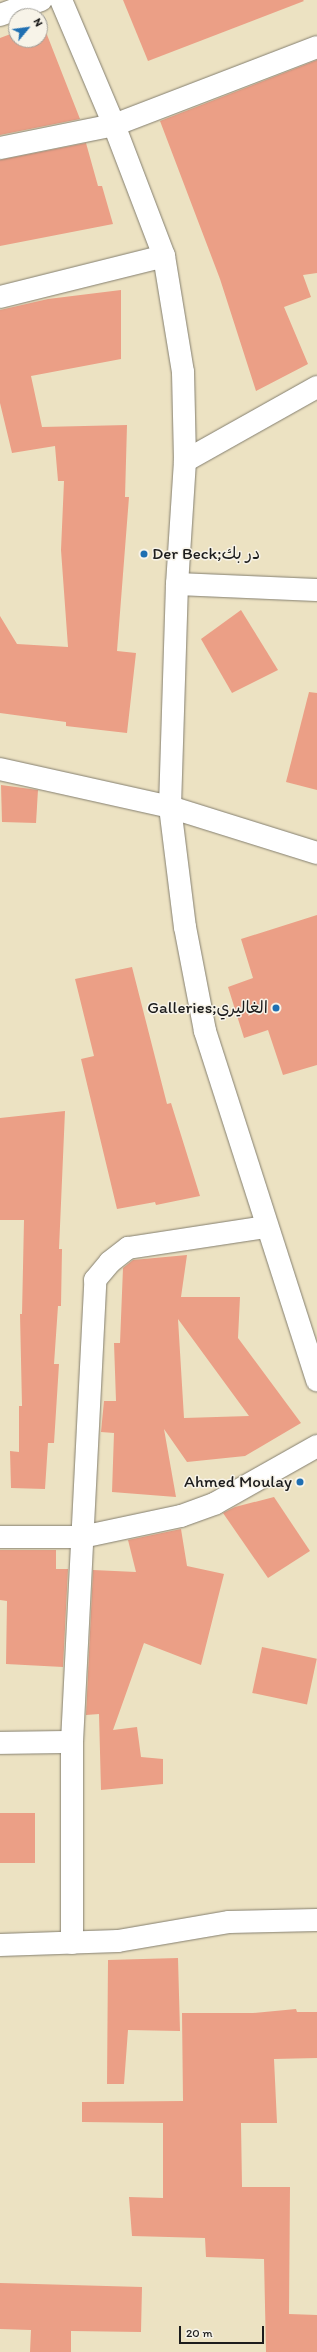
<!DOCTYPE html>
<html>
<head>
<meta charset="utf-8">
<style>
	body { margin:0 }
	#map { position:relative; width:317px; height:2352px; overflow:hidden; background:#ece2c2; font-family:Itim,"Playpen Sans Arabic",sans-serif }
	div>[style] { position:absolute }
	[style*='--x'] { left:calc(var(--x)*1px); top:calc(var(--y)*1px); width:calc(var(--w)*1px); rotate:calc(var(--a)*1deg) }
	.building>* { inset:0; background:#eb9f86; transform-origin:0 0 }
	.roads { filter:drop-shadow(0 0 1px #847f6f) drop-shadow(0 0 1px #847f6f) }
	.minor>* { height:22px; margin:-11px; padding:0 11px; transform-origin:11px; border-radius:11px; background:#fff }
	.major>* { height:22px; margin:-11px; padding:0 11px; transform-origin:11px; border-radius:11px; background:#fff }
	.dots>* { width:11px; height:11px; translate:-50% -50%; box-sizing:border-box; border:2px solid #f7f3e8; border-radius:50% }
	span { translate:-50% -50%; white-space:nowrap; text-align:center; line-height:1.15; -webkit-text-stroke:3px #f7f3e8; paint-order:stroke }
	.poi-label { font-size:17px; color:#1c1c1c }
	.left { translate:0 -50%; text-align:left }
	.right { translate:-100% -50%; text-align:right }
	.north { position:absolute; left:8px; top:8px; width:40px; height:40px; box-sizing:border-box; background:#f7f3e8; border:1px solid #9f9d96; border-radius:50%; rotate:61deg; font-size:11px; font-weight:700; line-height:16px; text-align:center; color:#1c1c1c }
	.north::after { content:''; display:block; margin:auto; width:14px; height:18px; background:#1f6fb2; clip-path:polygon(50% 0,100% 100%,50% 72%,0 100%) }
	.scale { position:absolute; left:179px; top:2326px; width:85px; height:18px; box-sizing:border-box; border:2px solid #1c1c1c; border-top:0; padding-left:5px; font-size:12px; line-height:14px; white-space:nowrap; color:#1c1c1c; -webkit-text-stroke:3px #f7f3e8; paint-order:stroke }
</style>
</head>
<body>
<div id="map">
	<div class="building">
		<i style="clip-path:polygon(123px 0,303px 0,304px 1px,148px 61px)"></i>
		<i style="clip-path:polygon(42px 22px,80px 119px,0 135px,0 38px,16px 32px,16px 40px,40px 40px,40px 23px)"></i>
		<i style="clip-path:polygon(317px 60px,317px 273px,303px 275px,311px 297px,284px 307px,308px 364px,256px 391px,220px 279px,160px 121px)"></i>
		<i style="clip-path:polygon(86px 143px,98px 186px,102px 186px,113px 224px,0 246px,0 160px)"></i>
		<i style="clip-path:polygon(121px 290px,121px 359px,31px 376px,42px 427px,127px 425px,125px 497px,129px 497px,117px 651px,136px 653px,127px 733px,66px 726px,66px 722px,0 713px,0 616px,17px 644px,68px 647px,61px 550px,64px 481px,58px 481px,55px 446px,12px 453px,0 403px,0 310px,48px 299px)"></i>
		<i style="clip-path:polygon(241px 610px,278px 670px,232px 693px,201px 639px)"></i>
		<i style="clip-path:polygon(309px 692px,317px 693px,317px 790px,286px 782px)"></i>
		<i style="clip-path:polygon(1px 785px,38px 790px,36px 823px,2px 822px)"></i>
		<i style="clip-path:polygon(317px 915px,317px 1065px,283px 1075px,268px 1030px,244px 1038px,228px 987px,253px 978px,241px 939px)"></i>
		<i style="clip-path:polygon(132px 967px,167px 1104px,171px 1103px,200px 1196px,156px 1205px,155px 1202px,117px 1209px,81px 1059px,94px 1056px,75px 979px)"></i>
		<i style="clip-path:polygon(65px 1111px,59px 1249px,62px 1249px,61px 1306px,58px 1306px,54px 1364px,59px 1364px,54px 1443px,48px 1443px,45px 1489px,11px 1488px,10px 1451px,19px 1452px,19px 1406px,22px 1406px,20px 1314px,22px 1314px,24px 1220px,0 1220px,0 1118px)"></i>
		<i style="clip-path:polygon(evenodd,187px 1255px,181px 1297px,240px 1297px,238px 1338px,301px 1423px,245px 1456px,187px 1462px,164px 1429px,176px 1497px,112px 1492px,114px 1433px,101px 1432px,104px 1401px,116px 1401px,114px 1343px,120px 1343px,123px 1268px,133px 1260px,187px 1255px,178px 1319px,249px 1416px,184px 1418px,178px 1319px)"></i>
		<i style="clip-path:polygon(274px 1497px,310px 1551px,268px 1578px,223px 1513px,235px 1507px)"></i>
		<i style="clip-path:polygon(181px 1529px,187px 1566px,224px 1574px,201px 1665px,144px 1643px,113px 1730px,137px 1727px,141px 1757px,163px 1759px,163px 1784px,101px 1790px,99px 1714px,86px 1715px,93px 1570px,136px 1572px,128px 1540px)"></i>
		<i style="clip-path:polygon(0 1550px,56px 1550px,56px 1569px,68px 1569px,63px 1667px,6px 1664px,7px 1601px,0 1600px)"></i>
		<i style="left:262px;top:1647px;width:56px;height:47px;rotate:12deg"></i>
		<i style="left:0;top:1813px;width:35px;height:50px"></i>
		<i style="clip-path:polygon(178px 1958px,180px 2031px,128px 2030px,124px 2084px,107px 2084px,108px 1960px)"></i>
		<i style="clip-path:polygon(296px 2009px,297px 2012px,317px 2012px,317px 2058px,274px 2059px,277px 2123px,241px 2123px,242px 2187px,290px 2187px,289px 2314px,317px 2315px,317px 2352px,266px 2352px,264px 2259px,206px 2257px,205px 2238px,132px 2236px,129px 2197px,163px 2198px,163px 2123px,82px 2122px,82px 2102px,183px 2101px,182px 2013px,253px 2013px)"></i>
		<i style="clip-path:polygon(0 2283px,142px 2287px,141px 2332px,71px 2331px,71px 2352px,30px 2352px,31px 2330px,0 2329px)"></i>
	</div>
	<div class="roads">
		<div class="minor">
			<i style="--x:61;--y:0;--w:136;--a:67"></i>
			<i style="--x:114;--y:125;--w:140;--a:69.1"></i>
			<i style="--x:164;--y:256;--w:118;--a:80.7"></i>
			<i style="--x:183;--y:372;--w:89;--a:88.7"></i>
			<i style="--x:185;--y:461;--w:123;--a:93.7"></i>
			<i style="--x:177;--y:584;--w:223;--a:91.8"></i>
			<i style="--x:170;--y:807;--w:121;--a:82.9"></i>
			<i style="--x:185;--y:927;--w:106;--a:79.1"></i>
			<i style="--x:205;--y:1031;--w:367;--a:72.2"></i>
			<i style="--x:0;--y:15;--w:44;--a:-20.1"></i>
			<i style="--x:0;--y:148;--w:116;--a:-11.4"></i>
			<i style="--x:114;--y:125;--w:217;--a:-21"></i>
			<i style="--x:0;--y:297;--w:169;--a:-14"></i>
			<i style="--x:185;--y:461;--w:151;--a:-29.3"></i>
			<i style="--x:177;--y:584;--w:140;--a:2.5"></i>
			<i style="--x:0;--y:1537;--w:82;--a:0"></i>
			<i style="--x:82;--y:1537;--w:101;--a:-12"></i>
			<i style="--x:181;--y:1516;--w:37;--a:-20"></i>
			<i style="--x:216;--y:1503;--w:116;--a:-29.4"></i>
			<i style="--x:0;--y:1743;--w:72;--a:-0.8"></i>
			<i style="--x:72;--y:1943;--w:201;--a:-90"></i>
			<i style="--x:72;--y:1742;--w:463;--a:-87.1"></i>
			<i style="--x:95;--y:1280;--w:23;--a:-50"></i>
			<i style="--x:110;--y:1262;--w:23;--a:-38"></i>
			<i style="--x:128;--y:1248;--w:140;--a:-8.7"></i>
			<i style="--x:0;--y:1945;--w:118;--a:-1.9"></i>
			<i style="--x:118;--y:1941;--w:113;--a:-9.7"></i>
			<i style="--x:229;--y:1922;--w:88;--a:-1.3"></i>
		</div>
		<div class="major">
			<i style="--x:0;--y:769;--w:174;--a:12.6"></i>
			<i style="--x:170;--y:807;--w:154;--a:17.4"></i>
		</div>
	</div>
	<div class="dots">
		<i style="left:144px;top:554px;background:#1f6fb2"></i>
		<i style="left:276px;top:1008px;background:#1f6fb2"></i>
		<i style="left:300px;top:1482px;background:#1f6fb2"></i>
	</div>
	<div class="poi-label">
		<span class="left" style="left:152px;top:554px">Der Beck;در بك</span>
		<span class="right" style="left:268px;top:1008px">Galleries;الغاليري</span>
		<span class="right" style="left:292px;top:1482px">Ahmed Moulay</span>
	</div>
	<div class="north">N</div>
	<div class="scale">20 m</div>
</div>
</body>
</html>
